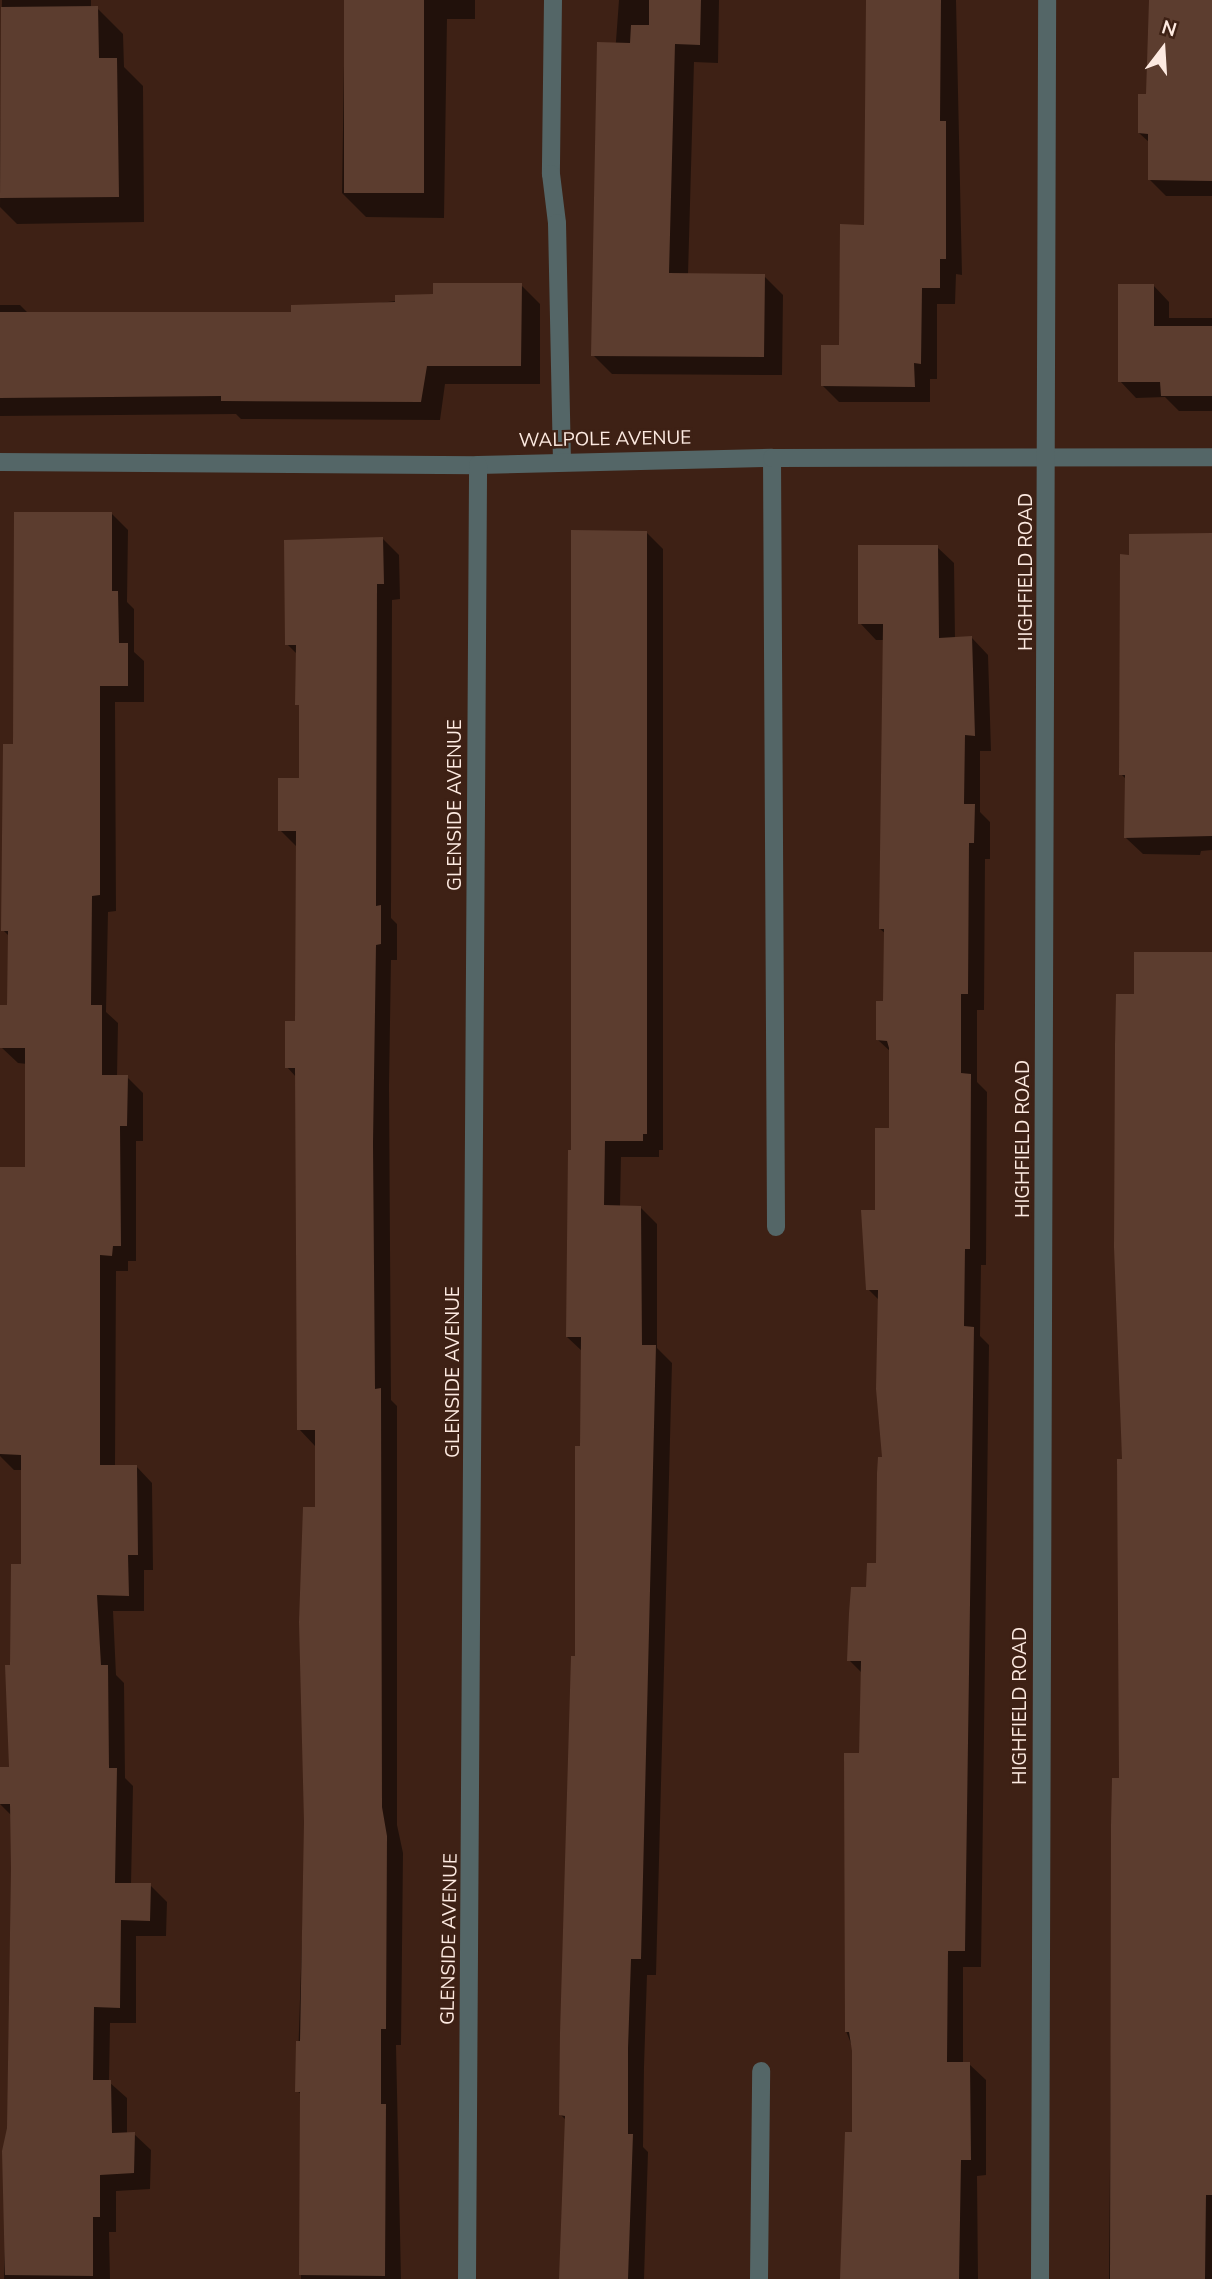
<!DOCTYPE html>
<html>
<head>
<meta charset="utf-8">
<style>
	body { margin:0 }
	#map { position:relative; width:1212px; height:2279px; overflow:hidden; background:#3e2115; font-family:"Nunito Sans",sans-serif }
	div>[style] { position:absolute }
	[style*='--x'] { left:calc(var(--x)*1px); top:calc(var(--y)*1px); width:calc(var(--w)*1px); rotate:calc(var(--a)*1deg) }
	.shadow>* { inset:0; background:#0007 }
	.building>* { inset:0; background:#5c3d2f; transform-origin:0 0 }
	.service>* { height:18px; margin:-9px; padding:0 9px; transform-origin:9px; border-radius:9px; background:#546667 }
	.minor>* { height:18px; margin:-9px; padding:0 9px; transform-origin:9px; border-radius:9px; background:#546667 }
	span { translate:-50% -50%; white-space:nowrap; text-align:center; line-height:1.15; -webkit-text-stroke:5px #3e2115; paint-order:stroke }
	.street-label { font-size:19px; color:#fdeae1 }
	.north { position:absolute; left:1128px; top:14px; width:70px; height:70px; -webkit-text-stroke:5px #3e2115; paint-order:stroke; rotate:17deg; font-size:19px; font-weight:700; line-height:28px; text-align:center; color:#fdeae1 }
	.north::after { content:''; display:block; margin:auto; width:24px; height:32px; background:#fdeae1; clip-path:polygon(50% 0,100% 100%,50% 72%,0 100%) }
</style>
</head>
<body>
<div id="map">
	<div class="shadow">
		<i style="clip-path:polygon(2px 0,91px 0,91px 8px,97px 8px,123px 34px,124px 67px,143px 86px,144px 222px,17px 224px,0 207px)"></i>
		<i style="clip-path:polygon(345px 0,475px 0,475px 19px,447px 19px,444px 218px,366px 217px,342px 193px)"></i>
		<i style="clip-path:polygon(619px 0,719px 0,718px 63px,694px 62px,688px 275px,764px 276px,783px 295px,782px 375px,612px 374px,593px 355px)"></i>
		<i style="clip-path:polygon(868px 0,956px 0,962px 275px,956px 274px,955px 304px,937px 304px,937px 379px,930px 379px,930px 402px,839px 402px,823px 386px,841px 347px,865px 226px)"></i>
		<i style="clip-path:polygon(1152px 0,1212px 0,1212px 196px,1166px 196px,1150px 180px,1150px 143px,1139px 133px,1148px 95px)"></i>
		<i style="clip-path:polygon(521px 285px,540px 304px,540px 384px,445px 384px,440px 420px,241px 419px,236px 414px,0 416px,0 305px,20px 305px,29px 314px,293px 314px)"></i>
		<i style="clip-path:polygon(1153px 285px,1169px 302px,1169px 318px,1212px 318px,1212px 411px,1179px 411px,1165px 397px,1136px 398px,1120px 381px)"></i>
		<i style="clip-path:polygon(111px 513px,128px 530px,127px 602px,134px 609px,134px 652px,144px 661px,144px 702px,115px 702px,116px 911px,108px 912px,106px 1012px,118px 1023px,117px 1077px,127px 1077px,143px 1093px,143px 1141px,136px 1141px,136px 1261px,128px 1261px,128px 1271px,116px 1271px,115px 1467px,136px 1466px,152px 1483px,153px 1570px,144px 1570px,144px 1611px,113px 1611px,116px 1675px,124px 1683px,125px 1778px,133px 1786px,131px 1885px,150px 1885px,167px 1902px,166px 1936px,136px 1936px,136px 2023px,110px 2023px,109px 2082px,127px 2098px,127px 2134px,134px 2134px,151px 2150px,150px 2189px,116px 2191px,116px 2232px,109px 2232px,110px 2279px,4px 2279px,13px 1972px,12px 1816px,0 1804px,0 1769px,11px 1769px,12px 1666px,23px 1566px,23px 1470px,14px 1470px,0 1456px,0 1169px,26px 1169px,27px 1064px,18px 1063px,1px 1047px,9px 1007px,10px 937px,3px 930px,15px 745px)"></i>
		<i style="clip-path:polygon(647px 533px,663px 549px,663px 1150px,659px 1150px,659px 1157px,621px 1157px,620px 1207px,641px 1208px,657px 1224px,657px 1348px,672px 1363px,656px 1975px,647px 1975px,644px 2067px,643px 2147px,648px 2152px,644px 2279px,561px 2279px,566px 2120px,561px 2115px,582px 1448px,583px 1352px,567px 1337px,573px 1152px)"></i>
		<i style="clip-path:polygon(1212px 535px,1212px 850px,1201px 851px,1200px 855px,1143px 854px,1126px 838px,1127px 780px,1121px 774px,1131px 557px)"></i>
		<i style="clip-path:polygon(383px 539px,399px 555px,400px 599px,392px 600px,391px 918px,397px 924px,397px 960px,391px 960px,389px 1086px,391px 1400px,397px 1406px,397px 1825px,403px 1853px,401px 2045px,396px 2045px,401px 2279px,301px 2279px,302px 2095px,297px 2091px,316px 1509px,315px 1446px,299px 1429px,296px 1077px,287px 1067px,296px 1023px,296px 846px,280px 830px,301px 780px,298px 655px,287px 644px)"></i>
		<i style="clip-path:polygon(937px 547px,954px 563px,955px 639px,972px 638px,988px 655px,991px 751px,980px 751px,980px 812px,990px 822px,990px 859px,985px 859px,984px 1010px,977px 1010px,977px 1082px,987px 1092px,986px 1265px,981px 1265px,980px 1336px,989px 1345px,981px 1967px,963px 1967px,963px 2064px,969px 2064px,986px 2080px,986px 2175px,977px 2176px,978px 2279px,842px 2279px,854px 2134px,854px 2051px,846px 2031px,863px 1674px,849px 1660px,878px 1565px,884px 1459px,880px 1301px,868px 1289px,891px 1130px,891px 1052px,878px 1040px,885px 1003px,886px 934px,880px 929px,884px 640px,876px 640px,860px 623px)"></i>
		<i style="clip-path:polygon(1212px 954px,1212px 2279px,1109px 2279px,1113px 1825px,1120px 1779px,1136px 996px)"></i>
	</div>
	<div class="building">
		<i style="left:344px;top:0;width:80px;height:193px"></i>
		<i style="clip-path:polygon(649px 0,701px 0,700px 45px,675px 44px,669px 273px,765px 274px,764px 357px,591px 356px,597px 42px,630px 43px,631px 25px,649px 25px)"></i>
		<i style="clip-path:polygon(866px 0,941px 0,940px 121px,946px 121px,946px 259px,940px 259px,940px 288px,922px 288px,921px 364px,914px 363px,915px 387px,821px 386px,821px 345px,839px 345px,840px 224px,864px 225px)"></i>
		<i style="clip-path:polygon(1149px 0,1212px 0,1212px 181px,1148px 180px,1148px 134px,1138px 133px,1138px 94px,1146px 94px)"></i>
		<i style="clip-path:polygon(98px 6px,99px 58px,117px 58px,119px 197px,0 198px,1px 7px)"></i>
		<i style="clip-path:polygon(433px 283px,522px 283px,521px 366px,427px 366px,421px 402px,221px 401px,221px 396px,0 398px,0 312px,291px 312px,291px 305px,395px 302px,395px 295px,433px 294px)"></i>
		<i style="clip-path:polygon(1118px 284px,1154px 284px,1154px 326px,1212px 326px,1212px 396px,1161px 396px,1160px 382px,1118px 382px)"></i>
		<i style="clip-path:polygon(14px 512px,112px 512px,112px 591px,118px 591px,119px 643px,128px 643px,128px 686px,100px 686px,100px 895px,92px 896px,91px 1005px,102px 1005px,102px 1075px,128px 1075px,127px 1126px,120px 1126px,121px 1246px,113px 1246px,112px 1256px,100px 1255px,100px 1465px,137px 1465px,138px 1555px,128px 1555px,129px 1596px,97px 1595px,101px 1665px,108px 1665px,109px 1768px,117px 1768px,115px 1883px,151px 1883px,150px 1921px,121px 1920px,120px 2008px,94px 2007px,93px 2080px,111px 2080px,112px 2133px,135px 2132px,134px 2173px,100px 2175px,100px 2217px,93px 2217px,93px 2276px,5px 2275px,2px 2151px,7px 2128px,11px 1869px,10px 1804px,0 1804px,0 1767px,9px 1767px,5px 1665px,10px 1665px,11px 1564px,21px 1564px,21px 1455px,0 1454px,0 1167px,25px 1167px,25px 1048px,0 1048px,0 1005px,7px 1005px,8px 931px,1px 931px,3px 744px,13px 744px)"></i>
		<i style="clip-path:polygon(571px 530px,647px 531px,647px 1134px,643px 1134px,643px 1141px,605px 1141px,604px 1205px,641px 1206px,642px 1345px,656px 1345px,641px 1959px,631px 1959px,628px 2049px,628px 2134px,633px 2134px,628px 2279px,559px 2279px,565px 2116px,559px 2115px,560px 2033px,571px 1656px,575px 1656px,575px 1446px,580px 1446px,581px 1337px,566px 1337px,568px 1150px,571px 1150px)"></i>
		<i style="clip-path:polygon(1212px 533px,1212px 836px,1124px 838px,1125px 775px,1119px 775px,1120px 554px,1129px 555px,1129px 534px)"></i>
		<i style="clip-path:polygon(383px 537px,384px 584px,377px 584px,376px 906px,381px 905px,381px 944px,376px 945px,373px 1144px,375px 1389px,381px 1388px,382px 1807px,387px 1836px,386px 2029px,381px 2029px,381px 2104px,386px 2104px,385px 2276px,299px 2275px,300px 2092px,295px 2092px,296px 2041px,300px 2041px,304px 1822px,299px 1622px,303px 1507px,315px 1507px,315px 1430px,297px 1430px,295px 1068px,285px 1068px,285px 1021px,295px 1021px,296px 831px,278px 831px,278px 778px,299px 778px,299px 705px,295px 705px,296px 645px,285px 645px,284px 540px)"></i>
		<i style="clip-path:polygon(858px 545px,938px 545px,939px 638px,972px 636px,975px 736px,965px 735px,964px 804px,975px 804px,974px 843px,969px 843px,968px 994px,961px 994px,961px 1073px,971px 1074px,970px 1249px,965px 1249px,964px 1326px,974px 1327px,965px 1951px,948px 1951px,947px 2062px,970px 2062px,971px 2160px,961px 2160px,959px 2279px,840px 2279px,845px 2132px,852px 2132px,852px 2051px,849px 2032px,845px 2032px,844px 1753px,859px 1753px,861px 1661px,847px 1661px,849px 1613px,851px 1587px,866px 1587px,867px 1563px,876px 1563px,877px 1473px,878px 1457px,882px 1457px,876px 1389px,878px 1290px,866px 1290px,861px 1210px,875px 1210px,875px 1128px,889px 1128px,889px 1048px,887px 1041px,876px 1040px,876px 1001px,883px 1001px,884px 929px,879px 929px,883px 624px,858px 624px)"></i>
		<i style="clip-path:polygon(1134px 952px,1212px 952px,1212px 2195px,1206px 2195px,1205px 2279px,1110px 2279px,1111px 1825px,1112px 1778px,1119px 1778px,1117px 1459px,1122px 1459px,1114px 1247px,1115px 1045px,1116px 994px,1134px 994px)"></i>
	</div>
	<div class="service">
		<i style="--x:553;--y:0;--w:174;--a:90.7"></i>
		<i style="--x:551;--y:174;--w:49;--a:83"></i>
		<i style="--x:557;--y:223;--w:238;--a:88.8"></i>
		<i style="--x:772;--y:458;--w:769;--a:89.7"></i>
		<i style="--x:759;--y:2279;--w:208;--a:-89.4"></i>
	</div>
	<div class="minor">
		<i style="--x:0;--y:462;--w:478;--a:0.4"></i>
		<i style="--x:478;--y:465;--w:294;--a:-1.4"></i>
		<i style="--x:772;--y:458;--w:440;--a:-0.1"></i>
		<i style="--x:467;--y:2279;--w:1814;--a:-89.65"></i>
		<i style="--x:1040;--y:2279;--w:2279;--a:-89.82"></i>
	</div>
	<div class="street-label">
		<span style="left:605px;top:440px;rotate:-1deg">WALPOLE AVENUE</span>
		<span style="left:1027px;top:572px;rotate:-90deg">HIGHFIELD ROAD</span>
		<span style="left:456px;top:805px;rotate:-90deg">GLENSIDE AVENUE</span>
		<span style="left:1024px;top:1139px;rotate:-90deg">HIGHFIELD ROAD</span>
		<span style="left:454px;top:1372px;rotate:-90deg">GLENSIDE AVENUE</span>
		<span style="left:1021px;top:1706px;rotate:-90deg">HIGHFIELD ROAD</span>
		<span style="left:450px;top:1939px;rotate:-89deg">GLENSIDE AVENUE</span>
	</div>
	<div class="north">N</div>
</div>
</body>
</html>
